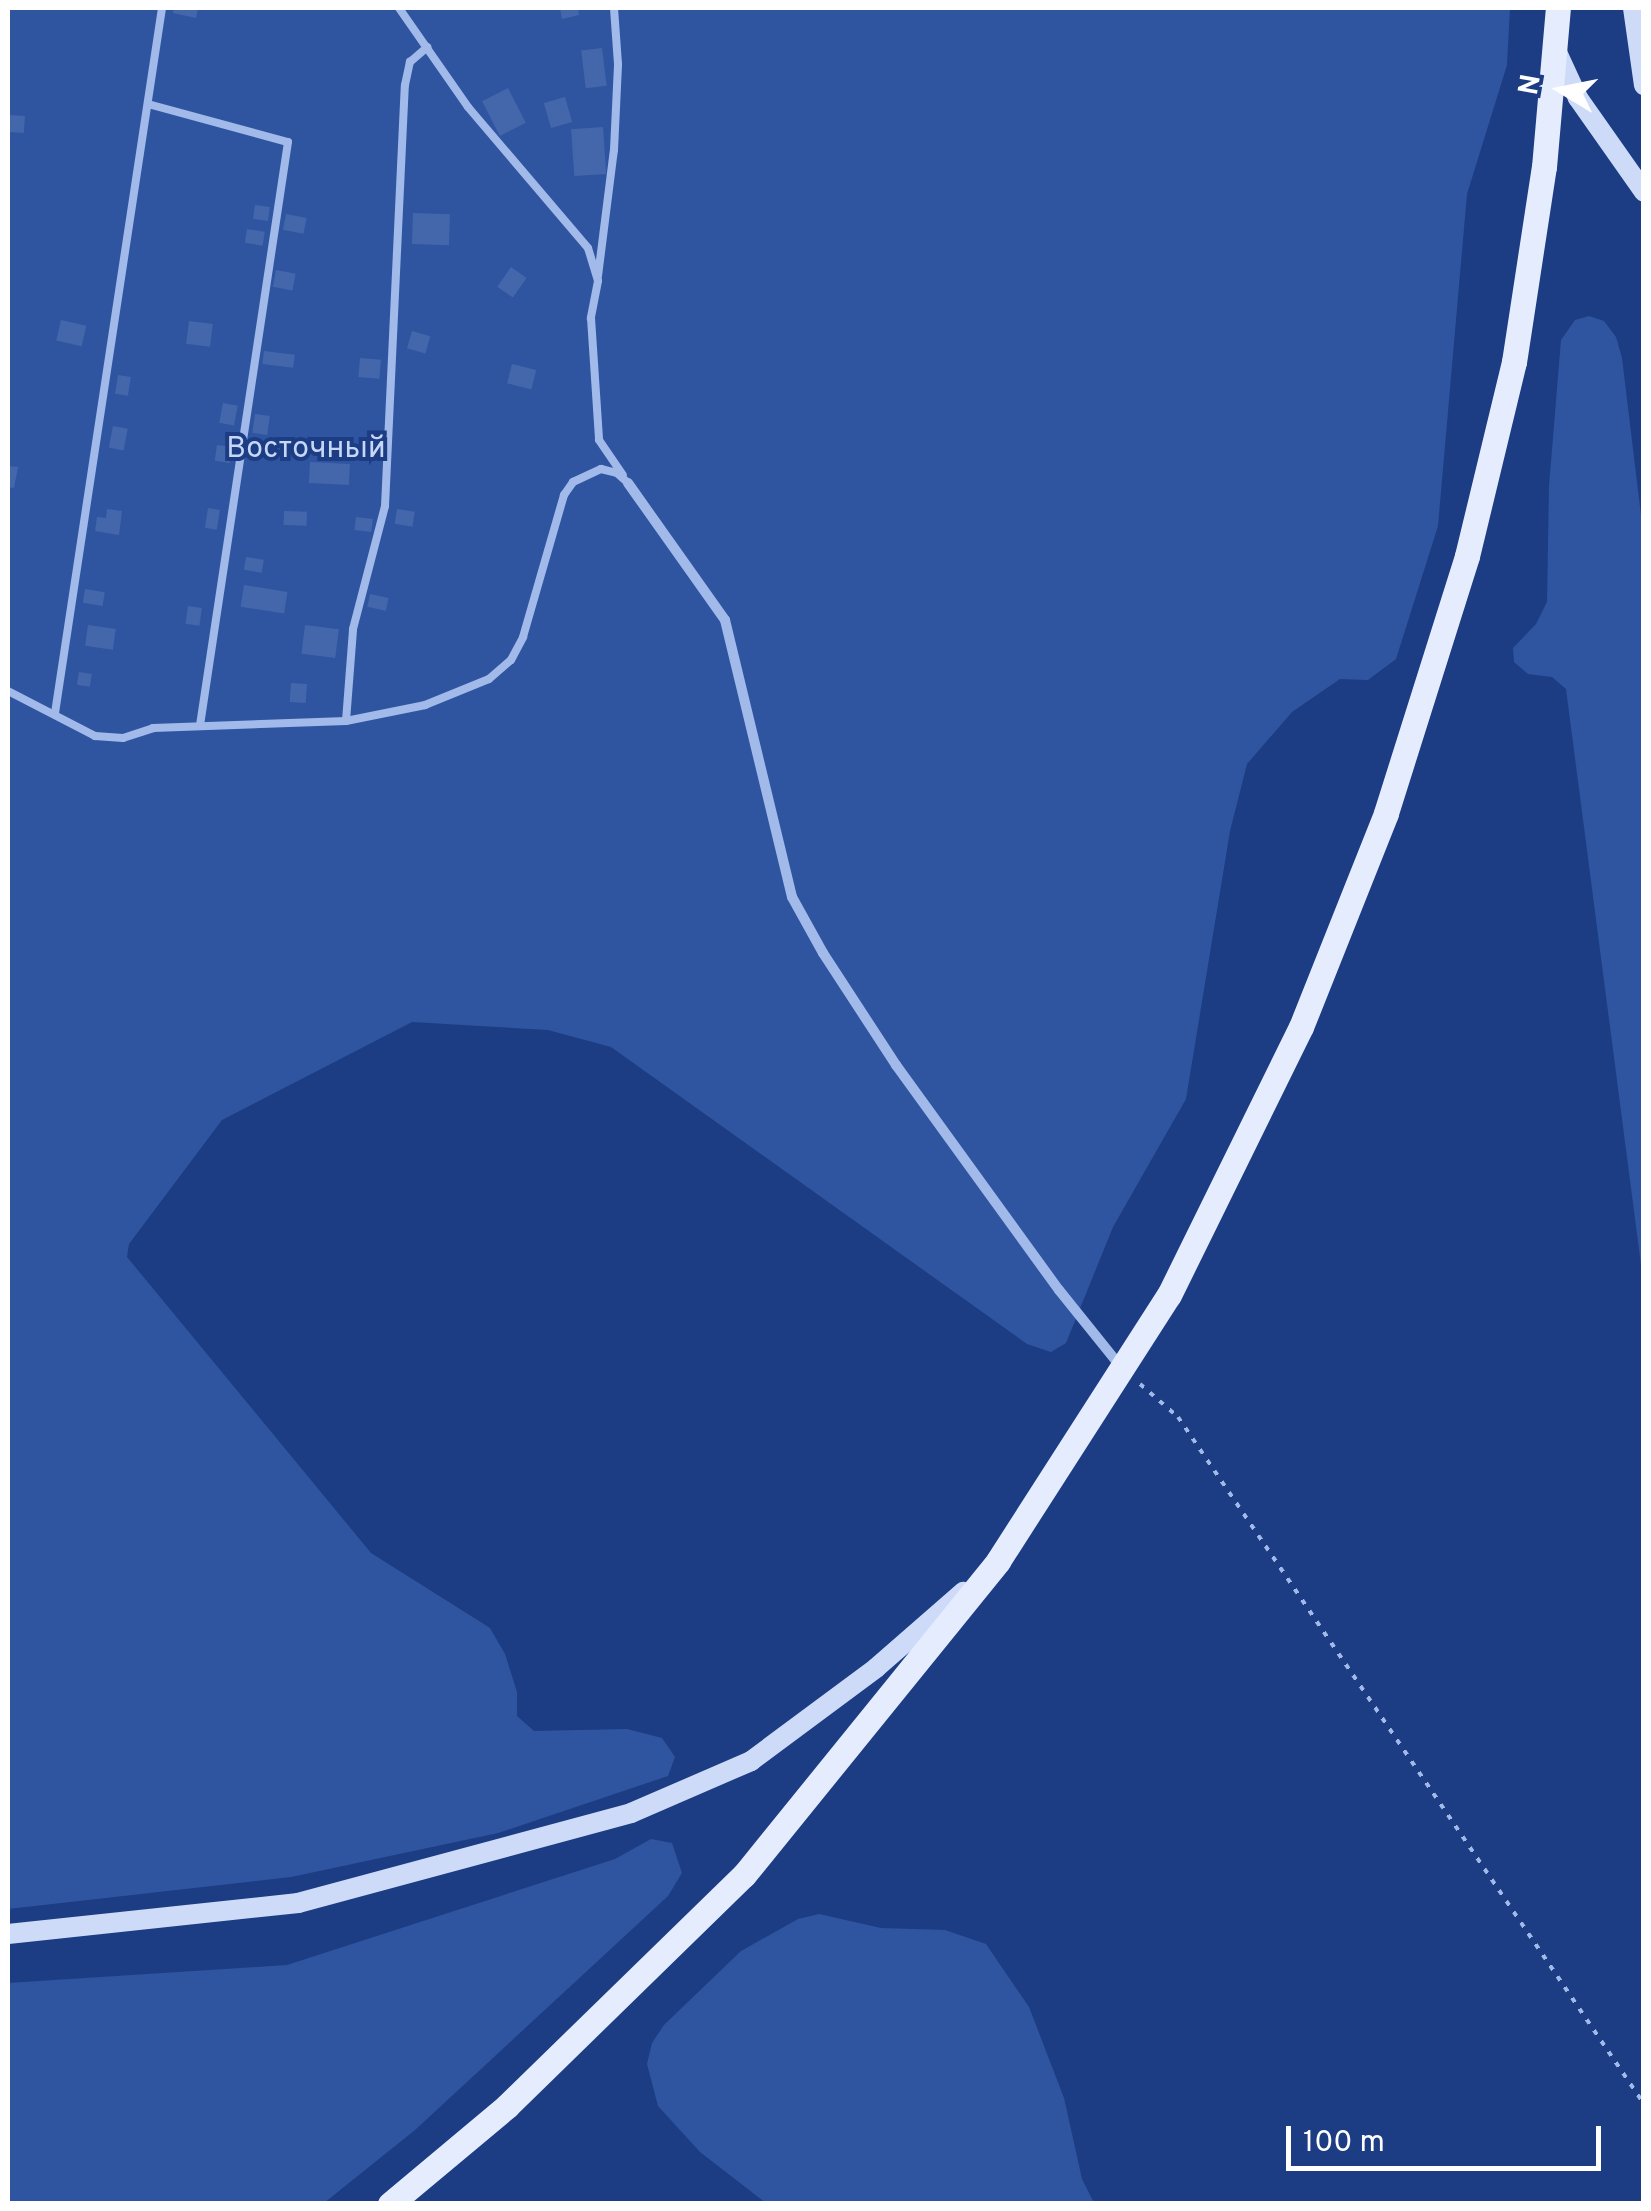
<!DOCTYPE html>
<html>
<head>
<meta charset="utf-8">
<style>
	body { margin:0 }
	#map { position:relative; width:1651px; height:2211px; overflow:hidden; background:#1c3d83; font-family:Overpass,sans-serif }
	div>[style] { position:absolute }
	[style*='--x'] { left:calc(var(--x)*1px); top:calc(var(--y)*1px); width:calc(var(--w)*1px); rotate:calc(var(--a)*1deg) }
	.green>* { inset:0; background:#2f55a1 }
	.building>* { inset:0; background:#4467ac; transform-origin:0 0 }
	.path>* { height:4px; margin-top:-2px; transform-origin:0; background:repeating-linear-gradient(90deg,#a2baea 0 5px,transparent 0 13px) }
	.lane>* { height:8px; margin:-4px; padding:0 4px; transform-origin:4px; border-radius:4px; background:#a2baea }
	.street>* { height:10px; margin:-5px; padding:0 5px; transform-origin:5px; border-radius:5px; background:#a2baea }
	.secondary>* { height:20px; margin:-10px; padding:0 10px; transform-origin:10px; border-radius:10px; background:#cddbf8 }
	.primary>* { height:25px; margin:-12.5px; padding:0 12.5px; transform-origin:12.5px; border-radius:12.5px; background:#e5ecfe }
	span { translate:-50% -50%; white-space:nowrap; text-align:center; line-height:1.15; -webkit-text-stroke:8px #1c3d83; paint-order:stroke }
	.park-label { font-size:30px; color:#c6d7f8 }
	.frame { position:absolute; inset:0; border:10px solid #fff; pointer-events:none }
	.north { position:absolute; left:1511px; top:40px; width:100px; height:100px; -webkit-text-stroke:8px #1c3d83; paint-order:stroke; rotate:280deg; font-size:28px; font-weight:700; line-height:40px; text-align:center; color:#fff }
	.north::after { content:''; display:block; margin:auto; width:35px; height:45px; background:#fff; clip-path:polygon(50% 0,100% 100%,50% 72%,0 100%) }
	.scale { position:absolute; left:1286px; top:2126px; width:315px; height:45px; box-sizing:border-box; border:5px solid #fff; border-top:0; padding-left:12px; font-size:30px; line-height:35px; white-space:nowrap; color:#fff; -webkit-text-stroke:8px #1c3d83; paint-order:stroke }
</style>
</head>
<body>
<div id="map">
	<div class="green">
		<i style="clip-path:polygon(8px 8px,1510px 8px,1507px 65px,1467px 194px,1438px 526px,1396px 659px,1368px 680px,1340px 679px,1292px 712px,1247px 764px,1230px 831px,1186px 1099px,1113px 1227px,1066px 1343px,1051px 1352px,1027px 1344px,611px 1047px,548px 1030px,412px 1022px,222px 1120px,129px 1244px,127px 1257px,371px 1553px,490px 1628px,505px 1654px,517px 1692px,517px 1716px,534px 1731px,627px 1729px,662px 1738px,675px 1757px,668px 1776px,498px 1833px,291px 1877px,8px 1909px)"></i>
		<i style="clip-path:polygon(1589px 316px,1604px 321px,1616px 337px,1622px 358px,1644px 540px,1643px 1280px,1566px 689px,1552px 677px,1528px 674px,1514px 662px,1513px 648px,1536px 624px,1547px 602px,1549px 486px,1561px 340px,1575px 320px)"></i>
		<i style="clip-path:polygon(651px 1839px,672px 1843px,682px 1873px,668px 1896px,415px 2130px,324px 2203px,8px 2203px,8px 1983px,287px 1965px,615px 1859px)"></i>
		<i style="clip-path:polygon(819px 1914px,881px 1928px,945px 1930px,986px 1944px,1029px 2007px,1064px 2098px,1082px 2179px,1094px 2203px,766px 2203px,700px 2152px,658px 2106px,647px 2064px,652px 2043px,664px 2025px,741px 1951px,798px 1919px)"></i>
	</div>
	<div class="building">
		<i style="clip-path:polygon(174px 8px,198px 8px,196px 18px,173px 13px)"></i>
		<i style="clip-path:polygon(560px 8px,578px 8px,579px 15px,562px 19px)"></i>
		<i style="left:602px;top:48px;width:38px;height:21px;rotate:83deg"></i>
		<i style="left:508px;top:88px;width:39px;height:29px;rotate:63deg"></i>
		<i style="left:565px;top:97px;width:26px;height:22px;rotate:74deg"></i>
		<i style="left:10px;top:115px;width:15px;height:17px;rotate:4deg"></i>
		<i style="left:603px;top:127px;width:47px;height:32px;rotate:86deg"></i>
		<i style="left:255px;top:205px;width:15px;height:14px;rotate:8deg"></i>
		<i style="left:413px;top:213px;width:37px;height:31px;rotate:2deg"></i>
		<i style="left:286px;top:214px;width:21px;height:16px;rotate:11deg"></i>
		<i style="left:247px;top:229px;width:18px;height:14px;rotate:9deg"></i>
		<i style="left:511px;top:267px;width:19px;height:24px;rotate:35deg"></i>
		<i style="left:276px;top:270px;width:20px;height:17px;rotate:11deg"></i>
		<i style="left:61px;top:320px;width:26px;height:21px;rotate:13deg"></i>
		<i style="left:189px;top:321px;width:24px;height:23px;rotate:7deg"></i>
		<i style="left:412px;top:331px;width:19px;height:18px;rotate:16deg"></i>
		<i style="left:264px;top:351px;width:31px;height:13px;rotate:7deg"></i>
		<i style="left:360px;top:358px;width:21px;height:19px;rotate:5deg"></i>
		<i style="left:512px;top:364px;width:25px;height:20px;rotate:14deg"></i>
		<i style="left:118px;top:375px;width:13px;height:19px;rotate:9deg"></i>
		<i style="left:223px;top:403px;width:15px;height:20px;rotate:11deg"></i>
		<i style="left:255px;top:414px;width:15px;height:19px;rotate:8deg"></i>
		<i style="left:113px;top:426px;width:15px;height:22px;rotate:11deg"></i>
		<i style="left:217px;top:445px;width:15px;height:16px;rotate:8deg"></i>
		<i style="left:310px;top:462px;width:40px;height:21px;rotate:3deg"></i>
		<i style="clip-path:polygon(8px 466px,18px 467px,14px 488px,8px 487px)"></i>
		<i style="left:208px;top:508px;width:12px;height:20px;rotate:9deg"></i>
		<i style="clip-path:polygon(107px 509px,122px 511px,119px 535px,95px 531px,97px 517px,106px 518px)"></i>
		<i style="left:397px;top:509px;width:18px;height:15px;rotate:9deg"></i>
		<i style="left:284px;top:511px;width:23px;height:14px;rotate:2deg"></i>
		<i style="left:356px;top:517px;width:17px;height:13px;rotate:7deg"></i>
		<i style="left:246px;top:557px;width:18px;height:13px;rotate:9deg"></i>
		<i style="left:244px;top:585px;width:44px;height:22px;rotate:9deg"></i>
		<i style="left:85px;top:589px;width:20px;height:14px;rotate:9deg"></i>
		<i style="left:370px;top:594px;width:19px;height:13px;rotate:12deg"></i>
		<i style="left:188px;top:606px;width:14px;height:18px;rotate:8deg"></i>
		<i style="left:88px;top:625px;width:28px;height:21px;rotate:8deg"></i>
		<i style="left:305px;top:625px;width:34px;height:29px;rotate:7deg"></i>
		<i style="left:79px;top:672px;width:13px;height:13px;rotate:9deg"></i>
		<i style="left:291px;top:683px;width:16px;height:19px;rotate:4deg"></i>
	</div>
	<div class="path">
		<i style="--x:1140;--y:1384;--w:50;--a:41"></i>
		<i style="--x:1178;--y:1417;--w:830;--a:55.85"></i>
	</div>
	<div class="lane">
		<i style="--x:399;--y:8;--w:121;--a:55.1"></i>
		<i style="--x:468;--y:107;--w:185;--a:49.6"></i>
		<i style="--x:588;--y:248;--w:34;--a:73"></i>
		<i style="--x:598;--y:281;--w:38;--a:101"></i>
		<i style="--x:591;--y:318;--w:122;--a:86.2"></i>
		<i style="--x:599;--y:440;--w:42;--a:55.6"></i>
		<i style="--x:148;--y:104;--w:145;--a:15.2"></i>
		<i style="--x:288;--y:142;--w:590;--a:98.58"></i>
		<i style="--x:598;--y:276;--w:127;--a:-82.8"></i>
		<i style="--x:614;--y:150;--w:86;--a:-87.3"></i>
		<i style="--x:618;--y:64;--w:56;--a:-94.1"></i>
		<i style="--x:8;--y:691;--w:98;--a:27.3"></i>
		<i style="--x:95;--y:736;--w:28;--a:4"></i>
		<i style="--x:123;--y:738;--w:32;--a:-18"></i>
		<i style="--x:153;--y:728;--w:193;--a:-2.1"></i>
		<i style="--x:346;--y:721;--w:81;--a:-11.4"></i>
		<i style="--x:425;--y:705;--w:69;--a:-22.1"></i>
		<i style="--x:489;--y:679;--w:29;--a:-41"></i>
		<i style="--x:511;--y:660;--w:26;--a:-62"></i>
		<i style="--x:523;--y:637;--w:148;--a:-73.9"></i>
		<i style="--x:564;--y:495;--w:16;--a:-55"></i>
		<i style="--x:573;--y:482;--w:31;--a:-25"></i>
		<i style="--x:601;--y:469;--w:16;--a:14"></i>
		<i style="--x:617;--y:473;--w:15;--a:42"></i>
		<i style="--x:55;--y:713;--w:713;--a:-81.37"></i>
		<i style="--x:346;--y:721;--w:92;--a:-85.6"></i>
		<i style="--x:353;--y:629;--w:127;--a:-75.4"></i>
		<i style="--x:385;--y:506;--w:421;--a:-87.3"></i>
		<i style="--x:405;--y:85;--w:24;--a:-78"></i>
		<i style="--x:410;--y:62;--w:23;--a:-41"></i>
	</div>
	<div class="street">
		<i style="--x:628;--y:483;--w:168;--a:54.7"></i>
		<i style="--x:725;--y:620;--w:285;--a:76.4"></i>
		<i style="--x:792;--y:897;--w:64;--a:61"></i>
		<i style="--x:823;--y:953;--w:134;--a:56.9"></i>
		<i style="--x:896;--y:1065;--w:278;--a:54.1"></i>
		<i style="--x:1059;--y:1290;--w:99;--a:51.2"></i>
	</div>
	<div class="secondary">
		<i style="--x:1633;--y:8;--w:78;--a:81.9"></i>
		<i style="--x:1555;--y:48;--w:55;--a:65.3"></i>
		<i style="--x:1578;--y:98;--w:115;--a:54.9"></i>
		<i style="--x:8;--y:1934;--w:292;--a:-6.1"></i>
		<i style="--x:298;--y:1903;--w:345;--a:-15.1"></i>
		<i style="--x:631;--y:1813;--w:131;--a:-23.4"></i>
		<i style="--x:751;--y:1761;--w:156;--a:-36.6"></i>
		<i style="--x:876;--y:1668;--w:116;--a:-41.1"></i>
	</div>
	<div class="primary">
		<i style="--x:390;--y:2204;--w:153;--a:-39.9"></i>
		<i style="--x:507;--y:2106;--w:331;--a:-44.3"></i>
		<i style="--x:744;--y:1875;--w:404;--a:-51"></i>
		<i style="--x:998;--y:1561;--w:316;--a:-57.3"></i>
		<i style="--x:1169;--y:1295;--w:299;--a:-63.8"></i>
		<i style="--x:1301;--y:1027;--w:230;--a:-68.3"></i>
		<i style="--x:1386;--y:813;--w:269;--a:-72.5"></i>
		<i style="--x:1467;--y:556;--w:200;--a:-76.4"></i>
		<i style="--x:1514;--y:362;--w:197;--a:-81.3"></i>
		<i style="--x:1544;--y:167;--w:160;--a:-85"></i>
	</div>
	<div class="park-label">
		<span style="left:306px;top:450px">Восточный</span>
	</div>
	<div class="frame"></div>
	<div class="north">N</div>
	<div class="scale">100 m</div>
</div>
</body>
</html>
